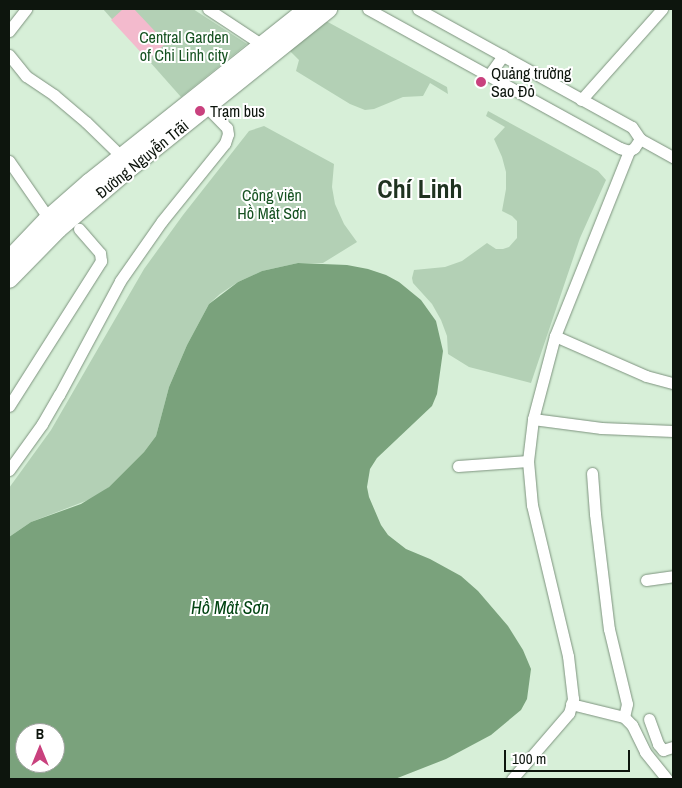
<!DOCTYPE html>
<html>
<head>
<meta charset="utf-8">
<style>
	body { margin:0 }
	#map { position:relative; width:682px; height:788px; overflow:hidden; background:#d7efd8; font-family:"Archivo Narrow",sans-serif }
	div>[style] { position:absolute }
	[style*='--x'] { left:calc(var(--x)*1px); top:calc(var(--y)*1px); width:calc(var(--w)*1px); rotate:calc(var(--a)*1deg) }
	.green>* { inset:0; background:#b3d0b5 }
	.water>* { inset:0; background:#7aa27c }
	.building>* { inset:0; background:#f3bacd }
	.roads { filter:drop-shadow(0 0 1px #7d937e) drop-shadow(0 0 1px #7d937e) }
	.minor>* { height:11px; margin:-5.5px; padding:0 5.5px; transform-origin:5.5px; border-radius:5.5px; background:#fff }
	.highway>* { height:18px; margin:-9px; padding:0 9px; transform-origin:9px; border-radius:9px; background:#fff }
	.dots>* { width:14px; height:14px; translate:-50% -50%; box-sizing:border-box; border:2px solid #fff; border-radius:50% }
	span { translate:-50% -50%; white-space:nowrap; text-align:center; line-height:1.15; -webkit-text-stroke:4px #fff; paint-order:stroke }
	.park-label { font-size:16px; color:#165221 }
	.poi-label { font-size:16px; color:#0d150d }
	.left { translate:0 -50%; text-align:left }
	.street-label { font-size:16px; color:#0d150d }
	.water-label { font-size:18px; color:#014311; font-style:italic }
	.town-label { font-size:26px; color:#1f3220; font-weight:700 }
	.frame { position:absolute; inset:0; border:10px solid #0d150d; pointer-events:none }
	.north { position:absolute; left:15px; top:723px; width:50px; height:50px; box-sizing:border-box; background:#fff; border:1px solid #9ea19e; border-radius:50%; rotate:0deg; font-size:14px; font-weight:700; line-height:20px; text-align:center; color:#0d150d }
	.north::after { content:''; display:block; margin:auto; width:18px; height:22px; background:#c9417e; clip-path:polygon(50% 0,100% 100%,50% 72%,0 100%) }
	.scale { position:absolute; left:504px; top:750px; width:126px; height:22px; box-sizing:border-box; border:2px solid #0d150d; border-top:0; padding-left:6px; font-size:15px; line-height:18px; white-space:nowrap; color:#0d150d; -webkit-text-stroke:4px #fff; paint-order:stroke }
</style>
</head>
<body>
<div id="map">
	<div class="green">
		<i style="clip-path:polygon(103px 9px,193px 9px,247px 44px,181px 97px)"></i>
		<i style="clip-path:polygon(326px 21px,447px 87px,448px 94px,430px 83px,423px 96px,403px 97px,374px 109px,365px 110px,350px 104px,296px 71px,299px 60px,290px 51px,292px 47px)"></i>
		<i style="clip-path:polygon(488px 111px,598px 171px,606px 180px,580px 238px,531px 383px,469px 367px,448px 354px,447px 336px,441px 320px,432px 304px,413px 283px,412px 278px,414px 270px,445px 267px,462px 261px,487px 243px,496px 249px,503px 249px,509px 247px,517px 238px,517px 221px,512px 216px,502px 211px,506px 189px,506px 172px,502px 157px,494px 139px,505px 127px,486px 116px)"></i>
		<i style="clip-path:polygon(264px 126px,334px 164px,332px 187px,335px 204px,344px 224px,357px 242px,323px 263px,298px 263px,262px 271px,238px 282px,220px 294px,209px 304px,187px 345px,169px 387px,156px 436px,144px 452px,109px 487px,96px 497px,31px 522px,9px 537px,9px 488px,51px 430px,144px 269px,183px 215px,249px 131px)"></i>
	</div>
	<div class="water">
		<i style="clip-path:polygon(evenodd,298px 263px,347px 265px,368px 269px,386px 275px,399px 282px,421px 300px,436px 321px,443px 351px,437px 394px,432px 406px,377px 458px,370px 469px,367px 487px,369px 497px,381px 525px,388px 535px,406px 549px,430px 559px,461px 576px,478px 591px,508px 626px,523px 650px,531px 669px,527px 699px,521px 710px,491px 735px,446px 759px,395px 779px,9px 779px,9px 537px,31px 522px,81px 504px,109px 487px,144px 452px,156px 436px,169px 387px,187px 345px,209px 304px,238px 282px,262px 271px,298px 263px,25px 733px,55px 733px,55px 763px,25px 763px,25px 733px)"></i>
	</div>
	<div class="building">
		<i style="clip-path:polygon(123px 9px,134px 9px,166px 43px,148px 60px,111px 20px)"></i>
	</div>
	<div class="roads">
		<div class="minor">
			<i style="--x:208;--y:9;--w:64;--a:33.4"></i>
			<i style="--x:368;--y:9;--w:288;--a:28.9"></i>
			<i style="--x:620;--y:148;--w:9;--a:18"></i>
			<i style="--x:629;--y:151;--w:6;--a:-31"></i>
			<i style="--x:634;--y:148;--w:11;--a:-56"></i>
			<i style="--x:418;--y:9;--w:244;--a:28.9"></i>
			<i style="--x:632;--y:127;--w:14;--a:56"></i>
			<i style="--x:640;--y:139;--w:38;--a:29"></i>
			<i style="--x:9;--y:31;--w:28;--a:-52"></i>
			<i style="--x:9;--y:55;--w:27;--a:51"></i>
			<i style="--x:26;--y:76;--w:34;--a:34"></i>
			<i style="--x:54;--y:95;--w:42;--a:40.2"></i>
			<i style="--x:86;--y:122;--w:50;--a:44.2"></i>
			<i style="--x:489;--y:75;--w:24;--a:-54"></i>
			<i style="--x:581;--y:100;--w:122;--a:-48.3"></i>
			<i style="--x:9;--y:161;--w:75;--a:55.3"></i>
			<i style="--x:555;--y:336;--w:99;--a:23.7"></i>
			<i style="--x:646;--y:376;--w:28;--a:15"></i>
			<i style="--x:9;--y:406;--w:172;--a:-57.6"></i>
			<i style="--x:101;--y:261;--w:8;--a:-97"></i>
			<i style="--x:100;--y:253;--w:32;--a:-131"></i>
			<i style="--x:533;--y:419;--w:69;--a:7.5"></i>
			<i style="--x:601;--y:428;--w:72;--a:2.4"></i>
			<i style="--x:458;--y:466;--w:70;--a:-4.1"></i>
			<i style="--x:9;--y:470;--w:57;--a:-54.3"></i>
			<i style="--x:42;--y:424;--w:34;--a:-60"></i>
			<i style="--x:59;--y:395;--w:129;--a:-61.8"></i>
			<i style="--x:120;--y:281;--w:73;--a:-55"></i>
			<i style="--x:162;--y:221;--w:100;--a:-51.1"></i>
			<i style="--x:225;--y:143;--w:9;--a:-72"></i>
			<i style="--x:228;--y:134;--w:6;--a:-99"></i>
			<i style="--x:227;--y:128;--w:36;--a:-134"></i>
			<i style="--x:592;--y:473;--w:41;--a:85.8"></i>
			<i style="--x:595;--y:514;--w:116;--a:83.1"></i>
			<i style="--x:609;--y:629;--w:77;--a:76.5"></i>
			<i style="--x:627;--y:704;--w:13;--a:103"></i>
			<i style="--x:646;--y:580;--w:27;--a:-8"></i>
			<i style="--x:571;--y:704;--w:55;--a:13.8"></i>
			<i style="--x:624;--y:717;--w:11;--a:45"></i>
			<i style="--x:632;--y:725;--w:30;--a:64"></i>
			<i style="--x:645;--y:752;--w:35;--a:51"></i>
			<i style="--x:649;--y:719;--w:27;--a:70"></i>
			<i style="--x:658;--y:744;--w:8;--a:50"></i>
			<i style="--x:663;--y:750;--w:10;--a:-17"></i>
			<i style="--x:512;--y:779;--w:87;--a:-49.2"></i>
			<i style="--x:569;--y:713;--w:15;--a:-74"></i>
			<i style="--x:573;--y:699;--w:43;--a:-96.6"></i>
			<i style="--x:568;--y:656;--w:155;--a:-103.4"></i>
			<i style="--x:532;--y:505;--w:44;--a:-95.2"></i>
			<i style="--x:528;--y:461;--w:42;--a:-83.2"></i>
			<i style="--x:533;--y:419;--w:86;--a:-75.2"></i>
			<i style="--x:555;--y:336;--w:199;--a:-68.2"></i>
		</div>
		<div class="highway">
			<i style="--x:9;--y:260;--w:57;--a:-46.4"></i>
			<i style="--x:48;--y:219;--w:55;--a:-41.3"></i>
			<i style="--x:89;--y:183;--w:280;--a:-38.5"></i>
			<i style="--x:9;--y:279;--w:70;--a:-45.6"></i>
			<i style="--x:58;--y:229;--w:91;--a:-40.5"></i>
			<i style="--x:127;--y:170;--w:258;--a:-38.7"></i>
		</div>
	</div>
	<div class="dots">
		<i style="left:481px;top:82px;background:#c9417e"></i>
		<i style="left:200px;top:111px;background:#c9417e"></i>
	</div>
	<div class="park-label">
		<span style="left:184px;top:46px">Central Garden<br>of Chi Linh city</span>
		<span style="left:272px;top:204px">Công viên<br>Hồ Mật Sơn</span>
	</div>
	<div class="poi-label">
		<span class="left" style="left:491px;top:82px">Quảng trường<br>Sao Đỏ</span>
		<span class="left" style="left:210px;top:111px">Trạm bus</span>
	</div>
	<div class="street-label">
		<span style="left:142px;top:159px;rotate:-39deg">Đường Nguyễn Trãi</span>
	</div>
	<div class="water-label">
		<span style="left:230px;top:608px">Hồ Mật Sơn</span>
	</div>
	<div class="town-label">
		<span style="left:420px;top:189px">Chí Linh</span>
	</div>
	<div class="frame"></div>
	<div class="north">B</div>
	<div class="scale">100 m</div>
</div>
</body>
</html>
